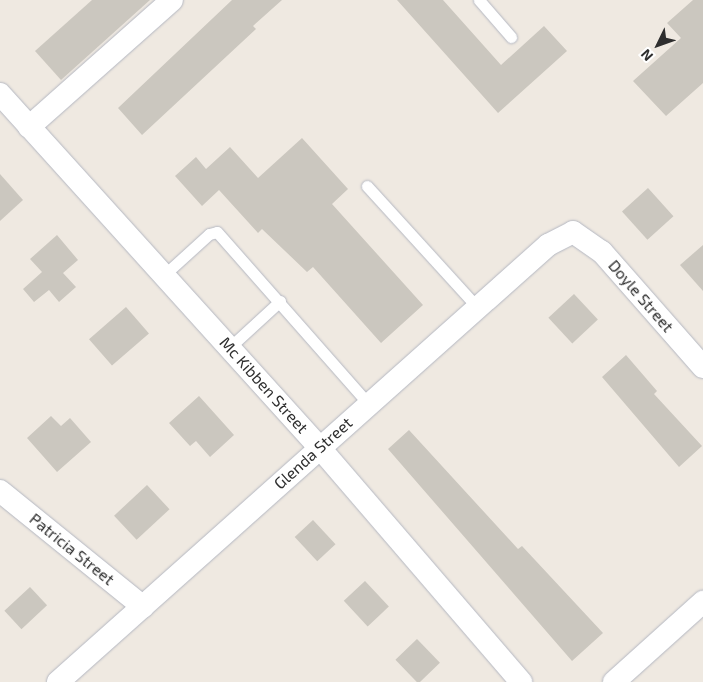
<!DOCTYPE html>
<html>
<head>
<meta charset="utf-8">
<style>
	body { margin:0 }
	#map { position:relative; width:703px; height:682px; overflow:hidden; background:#efe9e1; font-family:"Exo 2",sans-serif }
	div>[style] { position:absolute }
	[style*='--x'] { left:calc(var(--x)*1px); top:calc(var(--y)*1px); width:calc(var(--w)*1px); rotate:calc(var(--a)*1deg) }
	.building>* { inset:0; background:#cbc7bf; transform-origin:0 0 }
	.roads { filter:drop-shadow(0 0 1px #b4b7c1) drop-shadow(0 0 1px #b4b7c1) }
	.service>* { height:11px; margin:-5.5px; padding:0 5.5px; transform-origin:5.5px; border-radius:5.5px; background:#fff }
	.minor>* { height:22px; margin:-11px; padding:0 11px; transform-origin:11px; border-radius:11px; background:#fff }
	span { translate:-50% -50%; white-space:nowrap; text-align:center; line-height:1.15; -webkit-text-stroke:4px #fff; paint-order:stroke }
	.street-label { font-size:16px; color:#2e2e2e }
	.north { position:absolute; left:633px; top:20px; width:50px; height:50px; -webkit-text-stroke:4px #fff; paint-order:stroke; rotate:228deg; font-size:14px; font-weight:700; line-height:20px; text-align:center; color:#2e2e2e }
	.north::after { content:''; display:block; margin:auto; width:18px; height:22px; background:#2e2e2e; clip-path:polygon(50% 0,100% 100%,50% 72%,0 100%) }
</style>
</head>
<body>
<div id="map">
	<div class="building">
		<i style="clip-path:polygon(92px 0,150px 0,61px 80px,35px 51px)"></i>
		<i style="clip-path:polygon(232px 0,282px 0,253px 26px,256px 29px,142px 135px,118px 108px)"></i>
		<i style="clip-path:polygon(397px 0,443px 0,501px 65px,544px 26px,567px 51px,498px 113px)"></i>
		<i style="clip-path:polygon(693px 0,703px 0,703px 83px,666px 116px,633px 81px,681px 38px,667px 23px)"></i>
		<i style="clip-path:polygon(302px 138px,348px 189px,332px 204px,423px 305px,381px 343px,313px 267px,307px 272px,262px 229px,258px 233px,219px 190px,202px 206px,175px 176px,196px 157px,206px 169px,230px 147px,258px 178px)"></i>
		<i style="clip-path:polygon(0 174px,23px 200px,0 221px)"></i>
		<i style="left:648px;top:188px;width:38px;height:35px;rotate:48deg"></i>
		<i style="clip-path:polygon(57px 235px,78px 260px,63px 273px,76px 287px,59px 302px,49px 290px,34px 302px,23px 289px,42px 272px,30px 259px)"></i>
		<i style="clip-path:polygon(703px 245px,703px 291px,680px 265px)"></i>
		<i style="left:574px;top:294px;width:35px;height:35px;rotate:47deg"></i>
		<i style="left:126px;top:307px;width:35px;height:49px;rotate:49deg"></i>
		<i style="clip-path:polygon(626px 355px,657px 391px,654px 394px,702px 446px,679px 467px,602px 377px)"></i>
		<i style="clip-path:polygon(199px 396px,234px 435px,210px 457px,196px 441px,190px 446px,169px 423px)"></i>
		<i style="clip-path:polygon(51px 416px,61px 426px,70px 418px,91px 442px,57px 472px,27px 438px)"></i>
		<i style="clip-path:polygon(409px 430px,518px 549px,522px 546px,603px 633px,572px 661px,388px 449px)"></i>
		<i style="left:147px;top:485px;width:33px;height:45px;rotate:47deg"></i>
		<i style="left:313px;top:520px;width:33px;height:25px;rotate:47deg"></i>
		<i style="left:365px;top:581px;width:35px;height:29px;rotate:47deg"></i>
		<i style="left:30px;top:587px;width:25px;height:35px;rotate:47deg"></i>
		<i style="left:417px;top:639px;width:33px;height:30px;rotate:46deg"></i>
	</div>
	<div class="roads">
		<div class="service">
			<i style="--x:479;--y:0;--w:49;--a:49.1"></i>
			<i style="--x:367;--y:186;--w:164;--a:47.7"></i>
			<i style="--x:164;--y:275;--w:61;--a:-42.3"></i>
			<i style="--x:209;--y:234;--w:8;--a:-14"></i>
			<i style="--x:217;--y:232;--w:228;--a:48.6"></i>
			<i style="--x:230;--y:347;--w:68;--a:-42.6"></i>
		</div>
		<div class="minor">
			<i style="--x:0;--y:94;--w:476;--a:47.9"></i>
			<i style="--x:319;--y:447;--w:310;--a:49.3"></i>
			<i style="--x:29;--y:127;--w:191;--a:-41.6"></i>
			<i style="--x:0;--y:491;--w:184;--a:39"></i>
			<i style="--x:58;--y:682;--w:657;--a:-41.73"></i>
			<i style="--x:548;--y:245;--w:28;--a:-27"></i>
			<i style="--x:573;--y:232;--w:35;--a:35"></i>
			<i style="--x:602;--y:252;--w:153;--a:48.7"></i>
			<i style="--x:614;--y:682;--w:120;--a:-42"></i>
		</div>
	</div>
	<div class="street-label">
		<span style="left:641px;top:296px;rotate:49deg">Doyle Street</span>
		<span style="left:264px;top:385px;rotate:48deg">Mc Kibben Street</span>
		<span style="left:313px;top:453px;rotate:-42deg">Glenda Street</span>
		<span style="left:72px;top:549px;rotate:39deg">Patricia Street</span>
	</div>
	<div class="north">N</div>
</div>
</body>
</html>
